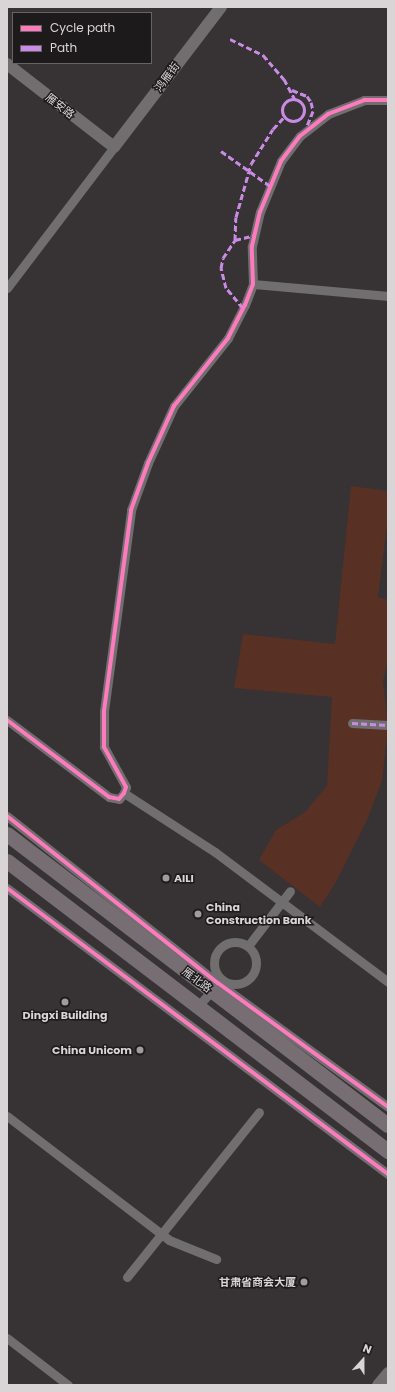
<!DOCTYPE html>
<html>
<head>
<meta charset="utf-8">
<style>
	body { margin:0 }
	#map { position:relative; width:395px; height:1392px; overflow:hidden; background:#373234; font-family:Poppins,"Noto Sans SC",sans-serif }
	div>[style] { position:absolute }
	[style*='--x'] { left:calc(var(--x)*1px); top:calc(var(--y)*1px); width:calc(var(--w)*1px); rotate:calc(var(--a)*1deg) }
	.green>* { inset:0; background:#593024 }
	.minor>* { height:9px; margin:-4.5px; padding:0 4.5px; transform-origin:4.5px; border-radius:4.5px; background:#706e6f }
	.minor>.ring { margin:-4.5px; padding:0; box-sizing:content-box; background:none; border:9px solid #706e6f; border-radius:50% }
	.tertiary>* { height:12px; margin:-6px; padding:0 6px; transform-origin:6px; border-radius:6px; background:#706e6f }
	.secondary>* { height:13px; margin:-6.5px; padding:0 6.5px; transform-origin:6.5px; border-radius:6.5px; background:#706e6f }
	.primary>* { height:15px; margin:-7.5px; padding:0 7.5px; transform-origin:7.5px; border-radius:7.5px; background:#776e74 }
	.quiet>* { height:3px; margin-top:-1.5px; transform-origin:0; background:repeating-linear-gradient(90deg,#ca8be6 0 6px,transparent 0 9px) }
	.quiet>.ring { margin:-1.5px; padding:0; box-sizing:content-box; background:none; border:3px solid #ca8be6; border-radius:50% }
	.cycleway>* { height:4px; margin:-2px; padding:0 2px; transform-origin:2px; border-radius:2px; background:#fd7abc }
	.dots>* { width:11px; height:11px; translate:-50% -50%; box-sizing:border-box; border:2px solid #1d1a1b; border-radius:50% }
	span { translate:-50% -50%; white-space:nowrap; text-align:center; line-height:1.15; -webkit-text-stroke:3px #1d1a1b; paint-order:stroke }
	.street-label { font-size:11px; color:#d9d4d6 }
	.poi-label { font-size:11px; color:#d9d4d6; font-weight:700 }
	.left { translate:0 -50%; text-align:left }
	.right { translate:-100% -50%; text-align:right }
	.frame { position:absolute; inset:0; border:8px solid #d9d4d6; pointer-events:none }
	.legend { position:absolute; left:12px; top:12px; width:140px; height:52px; box-sizing:border-box; background:#1d1a1b; border:1px solid #686466; margin:0; padding:5px 7px; list-style:none; font-size:12px; color:#d9d4d6 }
	.legend li { display:flex; align-items:center; gap:8px; height:20px }
	.legend b { width:20px; border:1px solid #686466 }
	.north { position:absolute; left:343px; top:1340px; width:40px; height:40px; -webkit-text-stroke:3px #1d1a1b; paint-order:stroke; rotate:21deg; font-size:11px; font-weight:700; line-height:16px; text-align:center; color:#d9d4d6 }
	.north::after { content:''; display:block; margin:auto; width:14px; height:18px; background:#d9d4d6; clip-path:polygon(50% 0,100% 100%,50% 72%,0 100%) }
</style>
</head>
<body>
<div id="map">
	<div class="green">
		<i style="clip-path:polygon(351px 486px,388px 491px,388px 517px,378px 597px,388px 600px,388px 660px,383px 681px,388px 726px,382px 781px,366px 822px,336px 882px,320px 907px,259px 860px,276px 830px,304px 813px,327px 786px,332px 697px,234px 688px,243px 634px,335px 644px)"></i>
	</div>
	<div class="minor">
		<i style="--x:253;--y:284;--w:136;--a:5.1"></i>
		<i style="--x:7;--y:288;--w:177;--a:-52.8"></i>
		<i style="--x:7;--y:720;--w:128;--a:37"></i>
		<i style="--x:109;--y:797;--w:10;--a:11"></i>
		<i style="--x:119;--y:799;--w:8;--a:-50"></i>
		<i style="--x:124;--y:793;--w:6;--a:-72"></i>
		<i style="--x:126;--y:787;--w:46;--a:-118.8"></i>
		<i style="--x:104;--y:747;--w:36;--a:-90"></i>
		<i style="--x:104;--y:711;--w:203;--a:-82.3"></i>
		<i style="--x:131;--y:510;--w:50;--a:-70.1"></i>
		<i style="--x:148;--y:463;--w:63;--a:-65.5"></i>
		<i style="--x:174;--y:406;--w:87;--a:-51.5"></i>
		<i style="--x:228;--y:338;--w:37;--a:-63"></i>
		<i style="--x:245;--y:305;--w:22;--a:-69"></i>
		<i style="--x:253;--y:284;--w:38;--a:-92"></i>
		<i style="--x:252;--y:246;--w:35;--a:-77"></i>
		<i style="--x:260;--y:212;--w:55;--a:-67.6"></i>
		<i style="--x:281;--y:161;--w:31;--a:-53"></i>
		<i style="--x:300;--y:136;--w:36;--a:-38"></i>
		<i style="--x:328;--y:114;--w:39;--a:-21"></i>
		<i style="--x:364;--y:100;--w:24;--a:0"></i>
		<i style="--x:352;--y:723;--w:36;--a:3"></i>
		<i style="--x:124;--y:793;--w:108;--a:33"></i>
		<i style="--x:215;--y:852;--w:216;--a:36.9"></i>
		<i style="--x:7;--y:816;--w:269;--a:38.4"></i>
		<i style="--x:218;--y:983;--w:210;--a:36.1"></i>
		<i style="--x:7;--y:888;--w:476;--a:36.9"></i>
		<i class="ring" style="left:214px;top:942px;width:33px;height:33px"></i>
		<i style="--x:248;--y:946;--w:69;--a:-52.6"></i>
		<i style="--x:198;--y:1006;--w:24;--a:-48"></i>
		<i style="--x:7;--y:1116;--w:204;--a:37.4"></i>
		<i style="--x:169;--y:1240;--w:51;--a:22"></i>
		<i style="--x:127;--y:1277;--w:211;--a:-51.3"></i>
		<i style="--x:7;--y:1338;--w:77;--a:37.6"></i>
	</div>
	<div class="tertiary">
		<i style="--x:7;--y:64;--w:135;--a:37.8"></i>
		<i style="--x:114;--y:147;--w:176;--a:-52.6"></i>
	</div>
	<div class="secondary">
		<i style="--x:378;--y:1385;--w:16;--a:-50"></i>
	</div>
	<div class="primary">
		<i style="--x:7;--y:834;--w:479;--a:37.4"></i>
		<i style="--x:7;--y:861;--w:479;--a:37.3"></i>
	</div>
	<div class="quiet">
		<i style="--x:230;--y:39;--w:37;--a:26"></i>
		<i style="--x:263;--y:55;--w:32;--a:49"></i>
		<i style="--x:284;--y:79;--w:24;--a:62"></i>
		<i style="--x:292;--y:90;--w:16;--a:22"></i>
		<i style="--x:307;--y:96;--w:7;--a:56"></i>
		<i style="--x:311;--y:102;--w:9;--a:77"></i>
		<i style="--x:313;--y:111;--w:16;--a:112"></i>
		<i class="ring" style="left:282px;top:99px;width:19px;height:19px"></i>
		<i style="--x:221;--y:151;--w:60;--a:35.5"></i>
		<i style="--x:235;--y:240;--w:23;--a:-88"></i>
		<i style="--x:236;--y:217;--w:55;--a:-74.2"></i>
		<i style="--x:251;--y:164;--w:41;--a:-57.8"></i>
		<i style="--x:273;--y:129;--w:16;--a:-47"></i>
		<i style="--x:243;--y:308;--w:26;--a:-130"></i>
		<i style="--x:226;--y:288;--w:21;--a:-104"></i>
		<i style="--x:221;--y:268;--w:10;--a:-79"></i>
		<i style="--x:223;--y:258;--w:22;--a:-56"></i>
		<i style="--x:235;--y:240;--w:21;--a:-14"></i>
		<i style="--x:352;--y:723;--w:36;--a:3"></i>
	</div>
	<div class="cycleway">
		<i style="--x:7;--y:720;--w:128;--a:37"></i>
		<i style="--x:109;--y:797;--w:10;--a:11"></i>
		<i style="--x:119;--y:799;--w:8;--a:-50"></i>
		<i style="--x:124;--y:793;--w:6;--a:-72"></i>
		<i style="--x:126;--y:787;--w:46;--a:-118.8"></i>
		<i style="--x:104;--y:747;--w:36;--a:-90"></i>
		<i style="--x:104;--y:711;--w:203;--a:-82.3"></i>
		<i style="--x:131;--y:510;--w:50;--a:-70.1"></i>
		<i style="--x:148;--y:463;--w:63;--a:-65.5"></i>
		<i style="--x:174;--y:406;--w:87;--a:-51.5"></i>
		<i style="--x:228;--y:338;--w:37;--a:-63"></i>
		<i style="--x:245;--y:305;--w:22;--a:-69"></i>
		<i style="--x:253;--y:284;--w:38;--a:-92"></i>
		<i style="--x:252;--y:246;--w:35;--a:-77"></i>
		<i style="--x:260;--y:212;--w:55;--a:-67.6"></i>
		<i style="--x:281;--y:161;--w:31;--a:-53"></i>
		<i style="--x:300;--y:136;--w:36;--a:-38"></i>
		<i style="--x:328;--y:114;--w:39;--a:-21"></i>
		<i style="--x:364;--y:100;--w:24;--a:0"></i>
		<i style="--x:7;--y:816;--w:269;--a:38.4"></i>
		<i style="--x:218;--y:983;--w:210;--a:36.1"></i>
		<i style="--x:7;--y:888;--w:476;--a:36.9"></i>
	</div>
	<div class="dots">
		<i style="left:166px;top:878px;background:#a09b9d"></i>
		<i style="left:198px;top:914px;background:#a09b9d"></i>
		<i style="left:65px;top:1002px;background:#a09b9d"></i>
		<i style="left:140px;top:1050px;background:#a09b9d"></i>
		<i style="left:304px;top:1282px;background:#a09b9d"></i>
	</div>
	<div class="street-label">
		<span style="left:167px;top:77px;rotate:-53deg">鸿雁街</span>
		<span style="left:60px;top:106px;rotate:38deg">雁安路</span>
		<span style="left:197px;top:980px;rotate:37deg">雁北路</span>
	</div>
	<div class="poi-label">
		<span class="left" style="left:174px;top:878px">AILI</span>
		<span class="left" style="left:206px;top:914px">China<br>Construction Bank</span>
		<span style="left:65px;top:1015px">Dingxi Building</span>
		<span class="right" style="left:132px;top:1050px">China Unicom</span>
		<span class="right" style="left:296px;top:1282px">甘肃省商会大厦</span>
	</div>
	<div class="frame"></div>
	<ul class="legend">
	<li><b style="height:5px;background:#fd7abc"></b>Cycle path</li>
	<li><b style="height:5px;background:#ca8be6"></b>Path</li>
	</ul>
	<div class="north">N</div>
</div>
</body>
</html>
